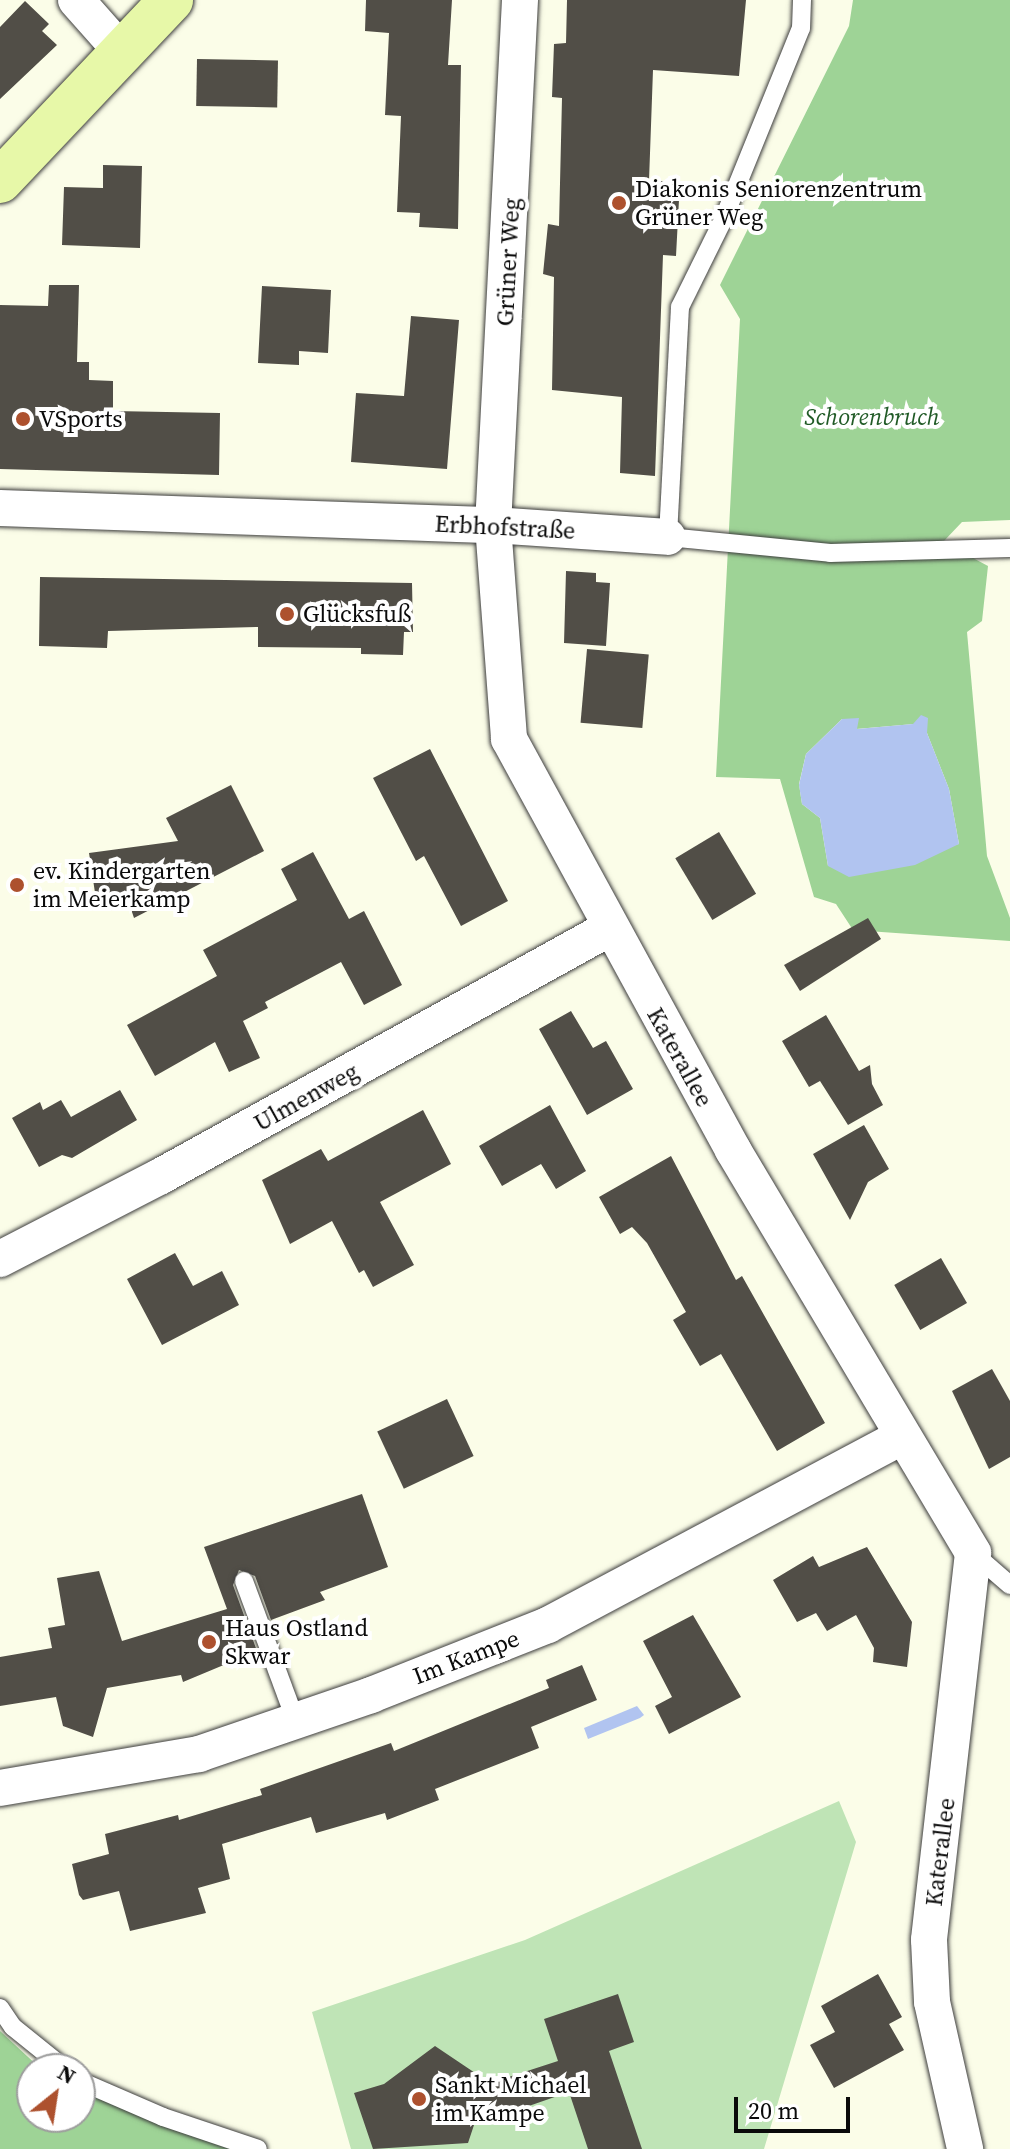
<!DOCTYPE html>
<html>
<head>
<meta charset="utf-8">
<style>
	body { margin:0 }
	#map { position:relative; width:1010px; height:2149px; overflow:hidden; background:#fbfde8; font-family:"Source Serif 4",serif }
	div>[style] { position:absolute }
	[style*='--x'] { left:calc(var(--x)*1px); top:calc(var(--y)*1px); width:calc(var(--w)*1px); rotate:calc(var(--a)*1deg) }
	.green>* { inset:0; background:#bfe4b6 }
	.forest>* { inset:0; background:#9ed396 }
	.water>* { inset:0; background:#b1c4f0 }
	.building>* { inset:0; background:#514e47; transform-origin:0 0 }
	.roads { filter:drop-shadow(0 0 2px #3d3d3d) drop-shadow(0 0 2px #3d3d3d) }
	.lane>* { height:18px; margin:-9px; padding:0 9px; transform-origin:9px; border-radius:9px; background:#fff }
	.street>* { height:36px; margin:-18px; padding:0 18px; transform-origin:18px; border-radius:18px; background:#fff }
	.secondary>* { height:44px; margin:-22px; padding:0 22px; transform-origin:22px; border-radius:22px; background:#e7f8a8 }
	.dots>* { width:22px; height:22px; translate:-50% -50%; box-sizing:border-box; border:4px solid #fff; border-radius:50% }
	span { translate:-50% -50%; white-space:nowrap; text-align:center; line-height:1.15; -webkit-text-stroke:8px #fff; paint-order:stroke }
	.poi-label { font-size:24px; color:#0a0a0a }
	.left { translate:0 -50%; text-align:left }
	.street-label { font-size:24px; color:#0a0a0a }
	.park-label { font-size:24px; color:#215b27; font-style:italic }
	.north { position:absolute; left:16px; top:2053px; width:80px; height:80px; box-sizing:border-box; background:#fff; border:2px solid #9d9d9d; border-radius:50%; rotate:30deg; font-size:22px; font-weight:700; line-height:32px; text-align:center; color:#0a0a0a }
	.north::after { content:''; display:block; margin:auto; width:28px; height:36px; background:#ad512e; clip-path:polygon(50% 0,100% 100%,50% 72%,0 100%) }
	.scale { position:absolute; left:734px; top:2097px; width:116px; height:36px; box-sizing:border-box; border:4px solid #0a0a0a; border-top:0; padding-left:10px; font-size:24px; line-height:28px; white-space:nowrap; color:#0a0a0a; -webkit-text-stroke:6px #fff; paint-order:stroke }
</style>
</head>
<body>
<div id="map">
	<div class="green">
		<i style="clip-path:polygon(839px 1801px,856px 1842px,764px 2149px,351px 2149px,312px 2012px,525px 1940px)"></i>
	</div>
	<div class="forest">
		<i style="clip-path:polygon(evenodd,853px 0,1010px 0,1010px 520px,962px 522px,943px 542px,988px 566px,982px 621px,967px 632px,987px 856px,1010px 918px,1010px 941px,853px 930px,836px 904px,814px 897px,780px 779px,716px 777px,740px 319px,720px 285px,849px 26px,853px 0,842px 719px,856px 729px,914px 724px,927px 733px,949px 789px,959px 844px,828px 866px,820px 818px,802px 804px,799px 784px,806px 754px,842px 719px)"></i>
		<i style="clip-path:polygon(0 2031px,41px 2069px,32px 2069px,32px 2117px,80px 2117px,80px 2086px,237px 2149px,0 2149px)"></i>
	</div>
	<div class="water">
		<i style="clip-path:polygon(921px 715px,928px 718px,927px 733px,949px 789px,959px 844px,915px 865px,849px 877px,828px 866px,820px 818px,802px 804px,799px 785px,806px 754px,842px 719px,859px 718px,857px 729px,913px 724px)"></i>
		<i style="clip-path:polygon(637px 1706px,644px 1715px,640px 1718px,588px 1739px,584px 1728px)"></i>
	</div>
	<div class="building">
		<i style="clip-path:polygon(366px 0,452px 0,448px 65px,461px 65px,458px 229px,419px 227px,420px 213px,397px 212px,401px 116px,385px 115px,389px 33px,365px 31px)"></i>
		<i style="clip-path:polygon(567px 0,746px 0,739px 76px,653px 70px,649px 181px,680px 181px,676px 256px,663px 255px,655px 476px,620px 473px,622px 397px,552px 390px,554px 277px,543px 274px,548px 224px,559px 226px,562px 98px,552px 97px,554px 44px,566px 43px)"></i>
		<i style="clip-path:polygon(25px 1px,49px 24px,42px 31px,57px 45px,0 99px,0 27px)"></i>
		<i style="left:197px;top:59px;width:81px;height:47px;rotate:1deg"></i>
		<i style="clip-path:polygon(103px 165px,142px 166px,140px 248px,62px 245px,64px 187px,103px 188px)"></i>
		<i style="clip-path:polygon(49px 285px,79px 285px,77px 362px,89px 362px,89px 380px,113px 381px,113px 411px,220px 413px,219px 475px,0 469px,0 305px,48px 306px)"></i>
		<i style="clip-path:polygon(262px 286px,331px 290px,328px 353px,299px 351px,299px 365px,258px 363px)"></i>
		<i style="clip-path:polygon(411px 316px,459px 320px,447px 469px,351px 462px,356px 393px,404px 396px)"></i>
		<i style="clip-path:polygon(566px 571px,596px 573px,596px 582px,610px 583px,606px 646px,564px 643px)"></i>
		<i style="clip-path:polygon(40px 577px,412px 583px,413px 632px,404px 632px,403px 655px,361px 654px,361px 648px,258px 647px,258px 627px,108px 631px,107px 648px,39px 646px)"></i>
		<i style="left:587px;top:649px;width:62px;height:74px;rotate:5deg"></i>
		<i style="clip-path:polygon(430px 749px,508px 901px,461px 926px,424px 856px,416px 861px,373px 778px)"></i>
		<i style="clip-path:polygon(231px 785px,264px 851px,134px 918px,129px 903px,97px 906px,89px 853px,178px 841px,166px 818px)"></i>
		<i style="left:719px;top:832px;width:72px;height:51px;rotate:59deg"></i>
		<i style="clip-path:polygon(313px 852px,349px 919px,364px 911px,402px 985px,364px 1005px,341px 962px,265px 1002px,268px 1008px,243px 1021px,260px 1058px,229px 1072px,215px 1042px,155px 1076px,127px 1025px,217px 976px,203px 950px,297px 900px,281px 869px)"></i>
		<i style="clip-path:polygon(868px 918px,881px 939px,800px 991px,784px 965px)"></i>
		<i style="clip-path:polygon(571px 1011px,593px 1048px,606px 1041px,633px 1089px,587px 1115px,539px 1029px)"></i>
		<i style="clip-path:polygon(826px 1015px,859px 1071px,870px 1065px,872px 1084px,883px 1105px,848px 1125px,820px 1081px,809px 1087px,782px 1041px)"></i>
		<i style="clip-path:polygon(120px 1090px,137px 1120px,72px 1158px,62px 1155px,39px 1167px,12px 1118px,40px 1102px,43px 1110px,61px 1100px,71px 1117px)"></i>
		<i style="clip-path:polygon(550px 1105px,586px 1171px,556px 1189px,541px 1164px,502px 1186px,479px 1146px)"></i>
		<i style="clip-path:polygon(423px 1110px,451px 1164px,380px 1202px,414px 1265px,373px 1287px,364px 1270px,359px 1273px,332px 1221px,290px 1244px,262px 1180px,321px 1149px,328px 1161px)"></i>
		<i style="clip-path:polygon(864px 1125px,889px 1169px,868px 1182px,850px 1220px,813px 1154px)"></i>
		<i style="clip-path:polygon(671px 1156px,736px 1280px,742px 1276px,825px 1423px,777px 1451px,721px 1354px,700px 1366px,673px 1320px,686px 1312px,647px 1243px,632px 1227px,620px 1234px,599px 1197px)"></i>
		<i style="clip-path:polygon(175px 1253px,193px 1286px,222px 1271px,239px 1305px,162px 1345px,127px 1279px)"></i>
		<i style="left:941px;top:1258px;width:52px;height:54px;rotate:60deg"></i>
		<i style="clip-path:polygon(992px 1369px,1010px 1401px,1010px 1457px,989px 1469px,952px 1391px)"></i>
		<i style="left:447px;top:1399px;width:63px;height:77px;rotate:65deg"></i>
		<i style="clip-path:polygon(362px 1494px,388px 1567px,320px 1592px,325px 1600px,271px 1620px,255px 1576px,239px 1570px,233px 1585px,257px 1651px,183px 1682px,181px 1675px,107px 1688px,93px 1737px,63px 1726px,56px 1697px,0 1706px,0 1657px,52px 1648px,48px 1628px,65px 1625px,57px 1578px,99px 1571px,122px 1641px,227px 1609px,204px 1547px)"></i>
		<i style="clip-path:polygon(867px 1547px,912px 1622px,907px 1667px,873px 1662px,874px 1648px,856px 1615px,827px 1631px,816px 1613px,797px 1622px,773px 1580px,813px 1556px,819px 1567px)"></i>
		<i style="clip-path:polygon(693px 1615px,741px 1697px,669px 1734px,655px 1706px,672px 1697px,643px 1641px)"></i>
		<i style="clip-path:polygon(582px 1665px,597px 1700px,531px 1727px,539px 1748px,435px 1789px,439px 1800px,387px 1820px,385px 1813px,316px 1833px,311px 1817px,222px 1844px,230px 1879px,198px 1888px,206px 1913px,130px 1931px,119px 1891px,83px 1900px,79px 1895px,72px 1864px,109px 1854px,105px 1834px,178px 1815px,179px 1820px,262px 1795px,260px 1789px,391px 1743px,394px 1751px,549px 1688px,546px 1680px)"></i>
		<i style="clip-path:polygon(878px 1974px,902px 2017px,889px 2024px,904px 2050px,834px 2088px,810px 2045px,835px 2032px,821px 2006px)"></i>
		<i style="clip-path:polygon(618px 1994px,634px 2042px,609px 2051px,642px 2149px,588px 2149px,569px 2092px,474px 2125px,468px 2143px,373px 2149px,354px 2093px,384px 2084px,435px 2046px,490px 2083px,558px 2061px,544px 2019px)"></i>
	</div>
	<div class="roads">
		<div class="lane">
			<i style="--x:802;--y:0;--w:28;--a:92"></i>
			<i style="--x:801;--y:28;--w:207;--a:112.1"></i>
			<i style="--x:723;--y:220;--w:97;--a:116.3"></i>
			<i style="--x:680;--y:307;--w:230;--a:93"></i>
			<i style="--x:668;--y:537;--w:163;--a:5.6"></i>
			<i style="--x:830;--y:553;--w:180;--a:-1.6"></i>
			<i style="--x:973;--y:1553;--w:49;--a:40.9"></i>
			<i style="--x:244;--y:1581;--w:147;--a:69.7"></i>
			<i style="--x:0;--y:2008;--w:23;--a:56"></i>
			<i style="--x:13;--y:2027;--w:67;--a:38.9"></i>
			<i style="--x:80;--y:2081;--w:90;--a:23.4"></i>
			<i style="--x:163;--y:2117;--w:100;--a:18.6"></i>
		</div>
		<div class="street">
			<i style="--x:76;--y:0;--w:69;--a:48.5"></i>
			<i style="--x:520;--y:0;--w:526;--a:92.94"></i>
			<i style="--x:493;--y:525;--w:215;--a:85.7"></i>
			<i style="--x:509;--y:739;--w:468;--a:61.4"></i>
			<i style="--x:733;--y:1150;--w:469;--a:59.2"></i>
			<i style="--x:973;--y:1553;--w:389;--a:96.5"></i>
			<i style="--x:929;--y:1940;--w:62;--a:87.2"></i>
			<i style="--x:932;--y:2002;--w:151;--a:77.3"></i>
			<i style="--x:0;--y:508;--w:493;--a:2"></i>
			<i style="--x:493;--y:525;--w:175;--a:3.9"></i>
			<i style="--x:0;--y:1259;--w:181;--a:-27.3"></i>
			<i style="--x:161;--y:1176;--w:511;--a:-28.92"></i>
			<i style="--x:0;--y:1788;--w:202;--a:-9.7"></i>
			<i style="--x:199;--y:1754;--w:182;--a:-18.9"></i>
			<i style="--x:371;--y:1695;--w:190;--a:-21.6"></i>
			<i style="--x:548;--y:1625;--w:399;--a:-28"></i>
		</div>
		<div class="secondary">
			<i style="--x:0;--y:181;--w:249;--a:-46.6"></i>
		</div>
	</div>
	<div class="dots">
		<i style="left:619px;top:203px;background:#ad512e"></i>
		<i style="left:23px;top:419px;background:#ad512e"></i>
		<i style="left:287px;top:614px;background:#ad512e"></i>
		<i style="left:17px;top:885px;background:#ad512e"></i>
		<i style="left:209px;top:1642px;background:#ad512e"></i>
		<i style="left:419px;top:2099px;background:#ad512e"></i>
	</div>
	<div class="poi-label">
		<span class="left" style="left:635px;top:203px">Diakonis Seniorenzentrum<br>Grüner Weg</span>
		<span class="left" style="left:39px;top:419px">VSports</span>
		<span class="left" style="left:303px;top:614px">Glücksfuß</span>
		<span class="left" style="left:33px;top:885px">ev. Kindergarten<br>im Meierkamp</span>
		<span class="left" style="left:225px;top:1642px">Haus Ostland<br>Skwar</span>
		<span class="left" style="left:435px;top:2099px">Sankt Michael<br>im Kampe</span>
	</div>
	<div class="street-label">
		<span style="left:508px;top:262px;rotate:-87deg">Grüner Weg</span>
		<span style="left:505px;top:527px;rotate:3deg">Erbhofstraße</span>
		<span style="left:680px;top:1057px;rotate:61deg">Katerallee</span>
		<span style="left:306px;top:1097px;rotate:-29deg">Ulmenweg</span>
		<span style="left:466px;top:1657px;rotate:-21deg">Im Kampe</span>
		<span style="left:940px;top:1852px;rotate:-83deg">Katerallee</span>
	</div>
	<div class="park-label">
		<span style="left:872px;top:417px">Schorenbruch</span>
	</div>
	<div class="north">N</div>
	<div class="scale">20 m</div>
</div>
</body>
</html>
